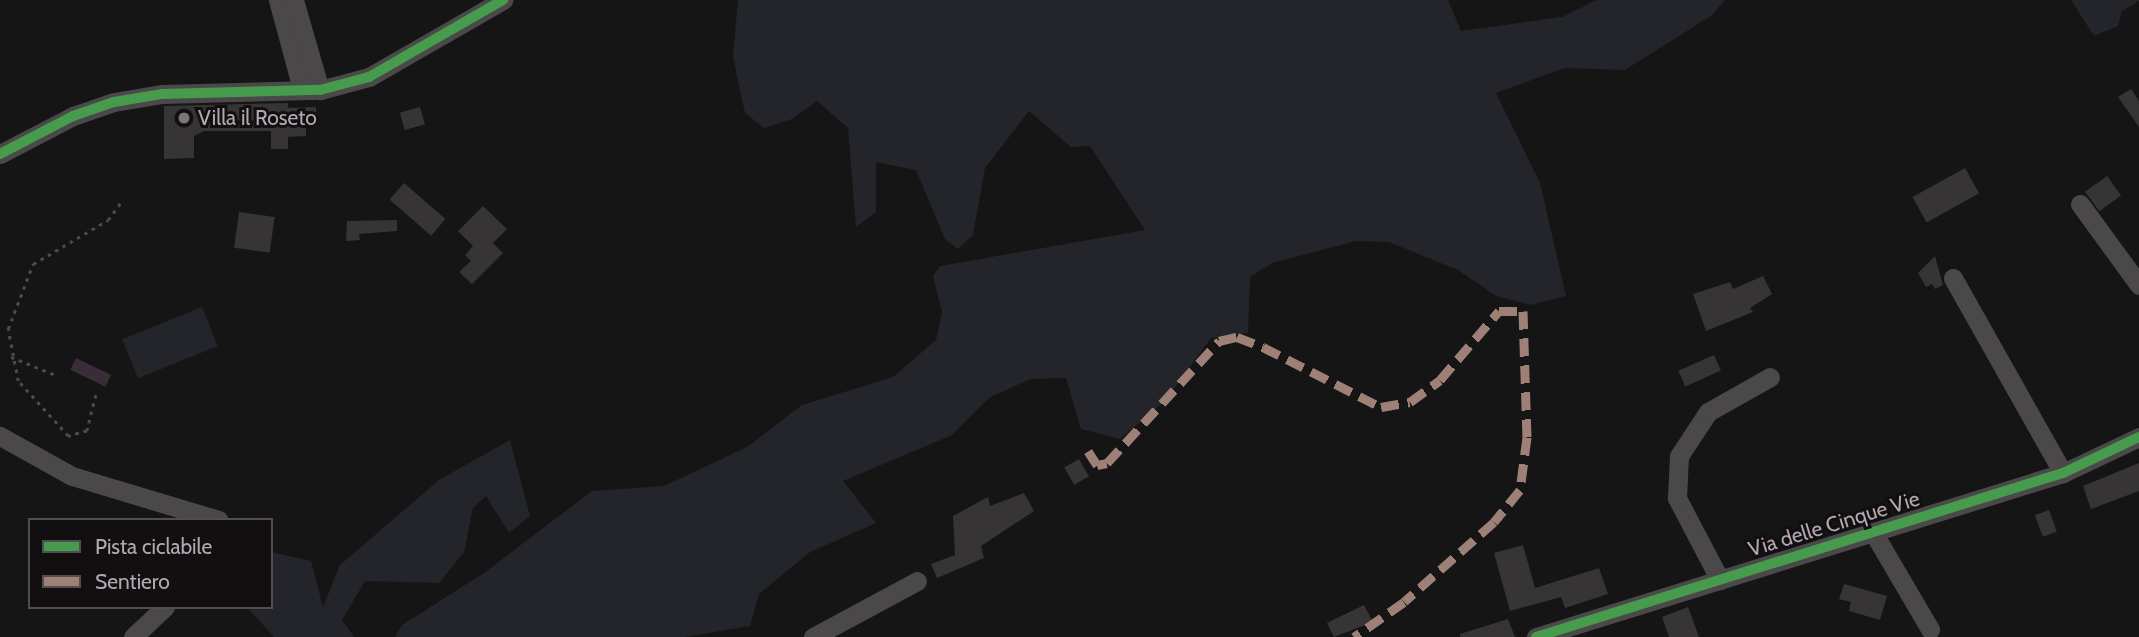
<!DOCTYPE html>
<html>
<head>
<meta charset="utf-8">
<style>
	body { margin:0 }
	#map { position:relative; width:2139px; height:637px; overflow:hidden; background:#151515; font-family:Cabin,sans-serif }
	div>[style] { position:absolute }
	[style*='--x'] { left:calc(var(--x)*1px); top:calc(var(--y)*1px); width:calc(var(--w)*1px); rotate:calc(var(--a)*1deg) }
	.green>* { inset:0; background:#23252a; transform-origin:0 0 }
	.water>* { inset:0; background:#392d3a; transform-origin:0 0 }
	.building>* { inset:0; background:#363435; transform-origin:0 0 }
	.path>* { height:2.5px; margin-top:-1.25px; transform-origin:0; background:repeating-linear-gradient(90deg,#4c4a4c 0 3.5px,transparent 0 8.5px) }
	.minor>* { height:19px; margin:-9.5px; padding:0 9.5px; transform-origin:9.5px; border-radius:9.5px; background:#4b484a }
	.quiet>* { height:9px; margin-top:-4.5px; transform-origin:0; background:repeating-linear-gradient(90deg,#9e8076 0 18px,transparent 0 27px) }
	.cycleway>* { height:10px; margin:-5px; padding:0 5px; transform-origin:5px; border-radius:5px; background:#469c4c }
	.dots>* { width:19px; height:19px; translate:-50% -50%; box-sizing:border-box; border:4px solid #110f10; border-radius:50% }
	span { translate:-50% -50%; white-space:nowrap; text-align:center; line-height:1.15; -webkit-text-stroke:6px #110f10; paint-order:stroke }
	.poi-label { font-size:21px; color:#b5a7b2 }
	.left { translate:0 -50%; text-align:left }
	.street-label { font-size:21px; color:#b5a7b2 }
	.legend { position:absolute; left:28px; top:518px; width:245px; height:91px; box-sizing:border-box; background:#110f10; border:2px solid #534c51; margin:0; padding:9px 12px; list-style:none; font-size:21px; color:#b5a7b2 }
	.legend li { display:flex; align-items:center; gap:14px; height:35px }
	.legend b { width:35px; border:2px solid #534c51 }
</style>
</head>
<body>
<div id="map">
	<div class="green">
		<i style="clip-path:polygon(738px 0,1448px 0,1461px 31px,1562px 17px,1597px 0,1725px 0,1712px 15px,1625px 70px,1564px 68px,1496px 93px,1540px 183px,1566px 296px,1531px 305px,1496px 296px,1458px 270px,1389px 242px,1356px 241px,1272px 263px,1250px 277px,1248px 333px,1211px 338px,1165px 401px,1120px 439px,1081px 429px,1066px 378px,1031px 379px,990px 397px,952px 435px,843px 481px,876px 523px,810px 552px,759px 594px,750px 626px,685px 637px,395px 637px,402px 625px,484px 573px,592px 491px,664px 486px,747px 447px,802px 405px,893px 377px,936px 340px,942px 312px,933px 276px,940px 266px,1145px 230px,1090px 146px,1071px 147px,1029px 111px,985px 168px,973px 235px,958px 249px,945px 239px,916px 170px,876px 162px,876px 212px,856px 227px,848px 128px,817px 101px,792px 119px,764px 128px,745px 113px,733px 57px)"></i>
		<i style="clip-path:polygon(2071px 0,2139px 0,2139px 1px,2122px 11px,2118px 26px,2094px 36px)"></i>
		<i style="left:202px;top:307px;width:42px;height:86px;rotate:68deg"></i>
		<i style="clip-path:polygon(510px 440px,530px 516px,509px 533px,486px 496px,473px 508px,464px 552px,439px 583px,365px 581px,342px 620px,354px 637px,274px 637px,247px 607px,271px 607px,271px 552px,311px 561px,323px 607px,340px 565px,439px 480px)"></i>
	</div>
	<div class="water">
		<i style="left:76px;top:358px;width:39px;height:13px;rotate:26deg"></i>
	</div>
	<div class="building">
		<i style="clip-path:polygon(2131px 89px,2139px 101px,2139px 127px,2118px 97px)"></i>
		<i style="clip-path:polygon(288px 103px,288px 108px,316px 107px,316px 127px,306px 127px,306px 136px,288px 137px,288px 149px,271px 149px,271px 131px,204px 131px,194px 136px,194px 158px,164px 159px,164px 106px)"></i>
		<i style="left:420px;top:107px;width:18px;height:21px;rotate:74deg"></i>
		<i style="left:1965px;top:168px;width:29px;height:60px;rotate:61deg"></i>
		<i style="left:2107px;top:176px;width:24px;height:27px;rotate:54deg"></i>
		<i style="left:404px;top:183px;width:55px;height:22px;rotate:41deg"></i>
		<i style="clip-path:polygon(483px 206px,507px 229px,493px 243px,503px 253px,472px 284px,459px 272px,471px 261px,465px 255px,473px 246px,458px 231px)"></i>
		<i style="left:239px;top:212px;width:36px;height:36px;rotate:8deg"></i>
		<i style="clip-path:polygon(397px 220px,397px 231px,359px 234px,360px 240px,346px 241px,347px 221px)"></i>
		<i style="clip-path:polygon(1935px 256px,1943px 285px,1935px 289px,1932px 284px,1926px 287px,1918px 273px)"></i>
		<i style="clip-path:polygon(1763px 276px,1772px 294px,1750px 308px,1753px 312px,1706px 331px,1693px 294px,1730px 282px,1733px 289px)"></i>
		<i style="left:1714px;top:355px;width:17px;height:39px;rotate:66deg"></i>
		<i style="left:1079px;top:459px;width:20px;height:17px;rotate:60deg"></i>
		<i style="clip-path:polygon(2139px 463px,2139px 491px,2091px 509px,2083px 486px)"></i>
		<i style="clip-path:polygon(1024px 493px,1034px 511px,981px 546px,984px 558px,937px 578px,931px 564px,955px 555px,953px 516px,988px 497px,990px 506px)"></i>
		<i style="left:2049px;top:510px;width:23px;height:15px;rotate:70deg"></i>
		<i style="clip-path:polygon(1523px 545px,1535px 588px,1599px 568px,1608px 594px,1565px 608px,1561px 597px,1510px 611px,1494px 553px)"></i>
		<i style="clip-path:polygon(1844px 584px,1887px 596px,1880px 620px,1849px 611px,1851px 602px,1839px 599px)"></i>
		<i style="clip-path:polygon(1364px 605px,1373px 622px,1334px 637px,1327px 623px)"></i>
		<i style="clip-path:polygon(1688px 607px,1699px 637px,1669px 637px,1662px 617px)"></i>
		<i style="clip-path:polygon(1508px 619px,1515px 637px,1460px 637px,1460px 634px)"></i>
	</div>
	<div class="path">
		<i style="--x:11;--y:357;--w:48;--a:21.8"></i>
		<i style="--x:96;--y:395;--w:37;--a:104"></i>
		<i style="--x:87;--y:431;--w:20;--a:165"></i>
		<i style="--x:68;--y:436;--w:74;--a:-132.3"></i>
		<i style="--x:18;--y:381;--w:53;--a:-100.9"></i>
		<i style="--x:8;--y:329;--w:70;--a:-69"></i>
		<i style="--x:33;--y:264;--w:87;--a:-30.4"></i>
		<i style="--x:108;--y:220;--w:22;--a:-54"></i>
	</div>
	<div class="minor">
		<i style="--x:278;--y:0;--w:92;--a:74.9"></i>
		<i style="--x:294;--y:0;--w:94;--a:73.9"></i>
		<i style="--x:0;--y:154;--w:82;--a:-27.5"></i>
		<i style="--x:73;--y:116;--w:43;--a:-18.9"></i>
		<i style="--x:114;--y:102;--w:49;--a:-9.5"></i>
		<i style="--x:162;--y:94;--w:158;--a:-1.5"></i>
		<i style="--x:320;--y:90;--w:51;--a:-14.9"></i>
		<i style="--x:369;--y:77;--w:155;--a:-29.9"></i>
		<i style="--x:2080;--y:204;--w:100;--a:53.9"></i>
		<i style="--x:1953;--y:278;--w:224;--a:60.6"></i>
		<i style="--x:0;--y:436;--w:82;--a:29.1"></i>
		<i style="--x:72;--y:476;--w:153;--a:16.7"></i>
		<i style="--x:1873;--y:532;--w:113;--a:59.6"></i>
		<i style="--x:1720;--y:580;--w:93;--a:-117.7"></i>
		<i style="--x:1677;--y:498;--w:42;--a:-87.3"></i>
		<i style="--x:1679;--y:456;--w:53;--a:-56.6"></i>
		<i style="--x:1708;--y:412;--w:71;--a:-29.4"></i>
		<i style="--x:133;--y:637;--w:44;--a:-43.2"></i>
		<i style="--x:813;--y:637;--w:118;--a:-28.3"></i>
		<i style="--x:1536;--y:637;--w:552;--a:-17.29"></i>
		<i style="--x:2063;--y:473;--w:84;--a:-25.3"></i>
	</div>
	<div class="quiet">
		<i style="--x:1088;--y:451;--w:17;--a:57"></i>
		<i style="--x:1097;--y:465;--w:10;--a:-11"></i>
		<i style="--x:1107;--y:463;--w:166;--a:-47.4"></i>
		<i style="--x:1219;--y:341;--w:18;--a:-13"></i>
		<i style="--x:1237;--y:337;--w:28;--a:21"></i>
		<i style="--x:1263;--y:347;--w:132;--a:27"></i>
		<i style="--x:1381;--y:407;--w:29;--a:-10"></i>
		<i style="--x:1410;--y:402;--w:37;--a:-36"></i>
		<i style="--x:1440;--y:380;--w:91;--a:-49.5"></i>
		<i style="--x:1499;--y:311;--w:24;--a:0"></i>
		<i style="--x:1523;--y:311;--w:126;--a:88.2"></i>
		<i style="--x:1527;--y:437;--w:53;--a:97.5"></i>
		<i style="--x:1520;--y:490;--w:41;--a:129.1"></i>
		<i style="--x:1494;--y:522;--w:120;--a:138.4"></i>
		<i style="--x:1404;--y:602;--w:61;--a:145"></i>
	</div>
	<div class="cycleway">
		<i style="--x:0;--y:154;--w:82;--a:-27.5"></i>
		<i style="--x:73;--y:116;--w:43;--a:-18.9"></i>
		<i style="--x:114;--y:102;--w:49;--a:-9.5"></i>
		<i style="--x:162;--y:94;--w:158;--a:-1.5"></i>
		<i style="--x:320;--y:90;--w:51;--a:-14.9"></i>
		<i style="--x:369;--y:77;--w:155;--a:-29.9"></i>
		<i style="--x:1536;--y:637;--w:552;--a:-17.29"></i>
		<i style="--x:2063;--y:473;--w:84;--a:-25.3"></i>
	</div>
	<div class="dots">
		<i style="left:184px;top:118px;background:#7d747b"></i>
	</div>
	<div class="poi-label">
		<span class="left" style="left:198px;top:118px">Villa il Roseto</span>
	</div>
	<div class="street-label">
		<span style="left:1834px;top:524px;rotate:-17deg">Via delle Cinque Vie</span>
	</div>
	<ul class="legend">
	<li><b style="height:9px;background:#469c4c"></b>Pista ciclabile</li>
	<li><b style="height:9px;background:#9e8076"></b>Sentiero</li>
	</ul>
</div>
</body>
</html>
